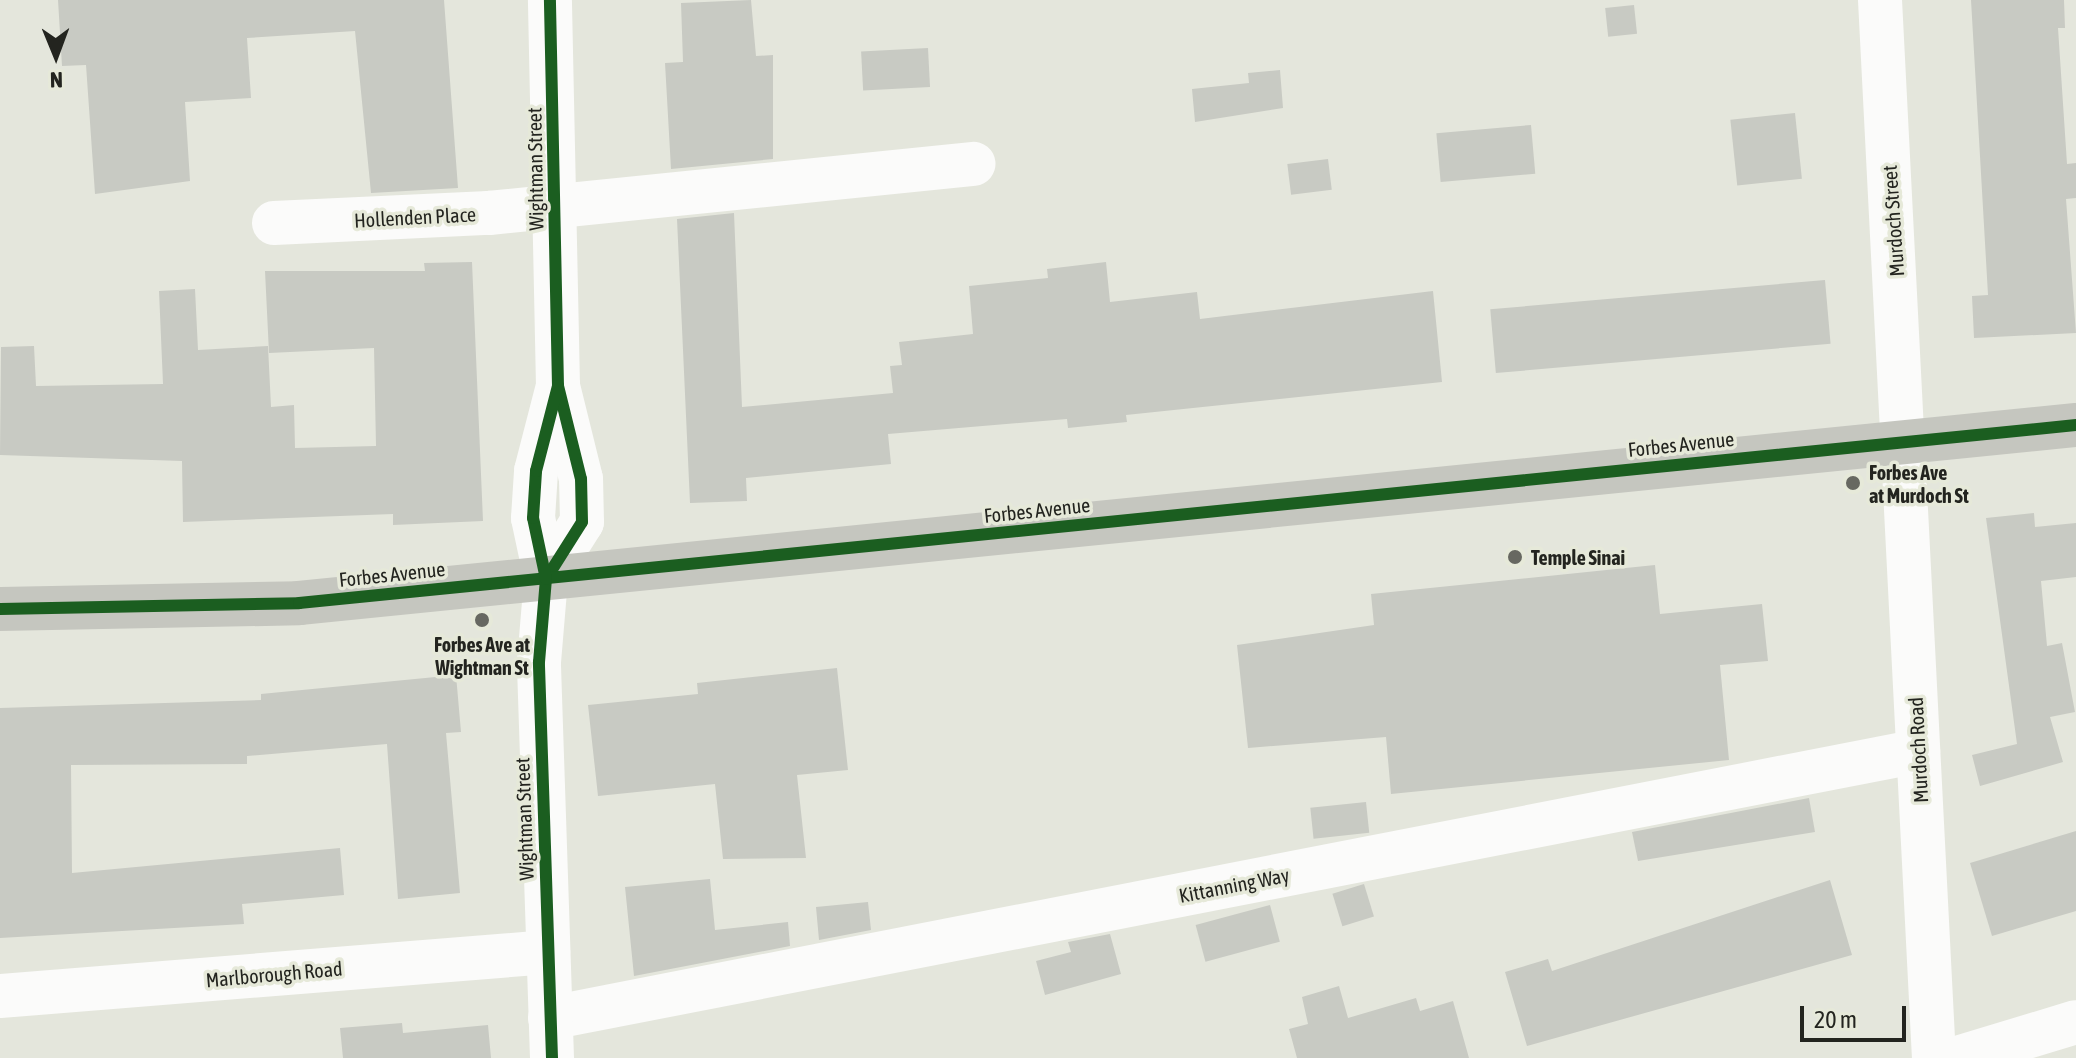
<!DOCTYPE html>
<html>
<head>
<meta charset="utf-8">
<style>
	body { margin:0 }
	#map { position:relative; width:2076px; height:1058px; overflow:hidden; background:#e4e6dc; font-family:"Asap Condensed",sans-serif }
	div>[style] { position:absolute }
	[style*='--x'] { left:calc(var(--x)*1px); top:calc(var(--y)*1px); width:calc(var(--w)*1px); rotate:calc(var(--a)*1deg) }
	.building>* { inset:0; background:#c8cac3; transform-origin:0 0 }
	.minor>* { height:44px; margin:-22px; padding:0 22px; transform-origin:22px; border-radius:22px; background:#fbfbfa }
	.major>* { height:44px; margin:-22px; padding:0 22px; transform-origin:22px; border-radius:22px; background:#c5c6bf }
	.cycleway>* { height:12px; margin:-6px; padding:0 6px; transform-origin:6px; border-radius:6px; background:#1b5e20 }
	.dots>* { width:22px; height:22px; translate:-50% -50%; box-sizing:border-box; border:4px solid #e6e9d9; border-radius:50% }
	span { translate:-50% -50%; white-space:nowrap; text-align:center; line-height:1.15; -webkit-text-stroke:7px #e6e9d9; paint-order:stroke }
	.street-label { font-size:20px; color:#23241f }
	.poi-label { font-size:20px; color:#23241f; font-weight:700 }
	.left { translate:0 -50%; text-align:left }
	.north { position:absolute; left:16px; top:16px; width:80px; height:80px; -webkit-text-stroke:6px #e6e9d9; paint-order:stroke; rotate:179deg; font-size:22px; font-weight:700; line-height:32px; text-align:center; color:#23241f }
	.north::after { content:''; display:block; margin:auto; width:28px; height:36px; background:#23241f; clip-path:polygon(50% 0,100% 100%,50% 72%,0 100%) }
	.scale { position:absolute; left:1800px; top:1006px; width:106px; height:36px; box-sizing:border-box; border:4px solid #23241f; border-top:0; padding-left:10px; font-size:24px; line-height:28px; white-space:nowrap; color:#23241f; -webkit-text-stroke:6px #e6e9d9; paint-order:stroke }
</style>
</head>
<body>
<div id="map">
	<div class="building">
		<i style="clip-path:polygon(58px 0,444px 0,458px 188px,371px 193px,355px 31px,247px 38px,251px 98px,185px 102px,190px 181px,95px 194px,86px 65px,62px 66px)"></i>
		<i style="clip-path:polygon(751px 0,756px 56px,773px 55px,773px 159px,671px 169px,665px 63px,683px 62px,681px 3px)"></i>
		<i style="clip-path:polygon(1971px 0,2064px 0,2065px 28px,2058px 28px,2067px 164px,2076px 163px,2076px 198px,2066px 199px,2076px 333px,1974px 338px,1972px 296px,1988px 295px)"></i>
		<i style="left:1634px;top:5px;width:29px;height:29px;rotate:84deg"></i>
		<i style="left:928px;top:48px;width:39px;height:67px;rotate:87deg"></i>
		<i style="clip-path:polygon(1280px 70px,1283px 108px,1195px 122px,1192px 89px,1249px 83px,1248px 73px)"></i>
		<i style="left:1795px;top:113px;width:66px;height:65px;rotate:84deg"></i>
		<i style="left:1531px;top:125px;width:49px;height:95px;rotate:85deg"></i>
		<i style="left:1328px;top:159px;width:31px;height:41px;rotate:83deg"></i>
		<i style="clip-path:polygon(734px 213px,742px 407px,893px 393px,890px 366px,902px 365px,899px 342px,973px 334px,969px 286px,1048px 278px,1047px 269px,1106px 262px,1110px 302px,1197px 292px,1200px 319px,1433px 291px,1442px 382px,1126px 415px,1127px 422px,1068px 428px,1067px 419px,888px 434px,891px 464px,746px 478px,747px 501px,690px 503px,677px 219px)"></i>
		<i style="clip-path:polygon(472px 262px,483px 521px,393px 525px,393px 514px,183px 522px,182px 461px,0 455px,1px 347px,34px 346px,36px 386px,163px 384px,159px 291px,195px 289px,198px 350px,268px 346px,271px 407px,294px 405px,295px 448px,376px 446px,374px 348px,269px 353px,265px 271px,425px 271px,424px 263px)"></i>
		<i style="left:1825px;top:280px;width:64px;height:336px;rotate:85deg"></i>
		<i style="clip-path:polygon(2034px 513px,2035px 527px,2076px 523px,2076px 577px,2041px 581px,2047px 646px,2062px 643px,2075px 712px,2050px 717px,2063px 762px,1980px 786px,1972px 755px,2017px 744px,1986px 518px)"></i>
		<i style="clip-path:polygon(1655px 565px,1660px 614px,1762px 604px,1768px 661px,1720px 665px,1729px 760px,1391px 794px,1386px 737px,1248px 748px,1237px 645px,1374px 625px,1371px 594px)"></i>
		<i style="clip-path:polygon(837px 668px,848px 770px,797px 775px,806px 858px,723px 859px,715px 784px,598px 796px,588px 705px,698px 694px,697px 683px)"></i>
		<i style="clip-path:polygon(456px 675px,461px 732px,446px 733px,460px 893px,398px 899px,387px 744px,247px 756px,247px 764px,71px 765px,72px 873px,340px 848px,344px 895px,242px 904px,244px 924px,0 938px,0 708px,261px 700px,261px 694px)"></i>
		<i style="clip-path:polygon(1809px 798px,1815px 832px,1638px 861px,1632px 832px)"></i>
		<i style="left:1366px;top:802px;width:31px;height:56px;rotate:84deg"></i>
		<i style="clip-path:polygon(2076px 831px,2076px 911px,1992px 936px,1970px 863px)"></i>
		<i style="clip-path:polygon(710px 879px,715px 930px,788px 922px,790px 946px,634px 976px,625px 887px)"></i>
		<i style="clip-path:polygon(1830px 880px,1852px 955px,1527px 1046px,1505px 972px,1548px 959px,1552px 971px)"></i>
		<i style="left:1364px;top:884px;width:34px;height:33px;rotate:73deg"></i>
		<i style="clip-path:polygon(868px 902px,871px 930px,819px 940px,816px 907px)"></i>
		<i style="left:1270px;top:905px;width:38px;height:77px;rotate:75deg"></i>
		<i style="clip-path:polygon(1110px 934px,1121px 974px,1045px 995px,1036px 961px,1071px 952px,1068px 942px)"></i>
		<i style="clip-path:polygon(1339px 986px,1348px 1018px,1416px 998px,1420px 1011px,1453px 1001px,1469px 1058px,1297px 1058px,1289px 1029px,1308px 1024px,1302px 997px)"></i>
		<i style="clip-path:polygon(402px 1023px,403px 1033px,488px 1025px,491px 1058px,343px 1058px,340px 1028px)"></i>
	</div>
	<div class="minor">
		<i style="--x:1880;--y:0;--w:1059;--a:87.08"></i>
		<i style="--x:274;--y:223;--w:215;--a:-2.7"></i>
		<i style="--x:489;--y:213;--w:487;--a:-5.8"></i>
		<i style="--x:546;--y:579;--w:67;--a:-57.7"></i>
		<i style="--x:582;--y:522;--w:43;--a:-91.3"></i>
		<i style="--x:581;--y:479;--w:96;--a:-103.9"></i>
		<i style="--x:558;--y:386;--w:386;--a:-91.2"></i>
		<i style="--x:0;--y:996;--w:550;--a:-4.59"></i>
		<i style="--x:550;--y:1018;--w:1394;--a:-11.04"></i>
		<i style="--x:552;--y:1058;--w:396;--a:-91.9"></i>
		<i style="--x:539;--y:662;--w:83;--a:-85.2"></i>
		<i style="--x:546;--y:579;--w:62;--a:-102"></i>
		<i style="--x:533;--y:518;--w:47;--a:-86.3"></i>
		<i style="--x:536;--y:471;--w:88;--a:-75.5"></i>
		<i style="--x:1957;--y:1058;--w:124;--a:-16.8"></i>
	</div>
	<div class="major">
		<i style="--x:0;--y:609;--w:299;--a:-1.1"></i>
		<i style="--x:299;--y:603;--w:1786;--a:-5.72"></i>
	</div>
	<div class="cycleway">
		<i style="--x:546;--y:579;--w:67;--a:-57.7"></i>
		<i style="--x:582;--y:522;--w:43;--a:-91.3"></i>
		<i style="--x:581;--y:479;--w:96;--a:-103.9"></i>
		<i style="--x:558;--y:386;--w:386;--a:-91.2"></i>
		<i style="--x:0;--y:609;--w:299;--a:-1.1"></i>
		<i style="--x:299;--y:603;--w:1786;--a:-5.72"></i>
		<i style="--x:552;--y:1058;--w:396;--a:-91.9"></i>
		<i style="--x:539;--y:662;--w:83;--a:-85.2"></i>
		<i style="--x:546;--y:579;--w:62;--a:-102"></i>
		<i style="--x:533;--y:518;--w:47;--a:-86.3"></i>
		<i style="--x:536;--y:471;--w:88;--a:-75.5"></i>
	</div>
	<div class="dots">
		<i style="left:1853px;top:483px;background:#676861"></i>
		<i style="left:1515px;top:557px;background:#676861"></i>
		<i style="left:482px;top:620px;background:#676861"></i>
	</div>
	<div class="street-label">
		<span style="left:535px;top:169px;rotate:-91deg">Wightman Street</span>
		<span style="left:415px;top:217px;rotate:-3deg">Hollenden Place</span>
		<span style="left:1893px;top:221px;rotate:-94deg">Murdoch Street</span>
		<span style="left:1681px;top:444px;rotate:-6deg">Forbes Avenue</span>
		<span style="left:1037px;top:510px;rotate:-6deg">Forbes Avenue</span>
		<span style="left:392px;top:574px;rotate:-6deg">Forbes Avenue</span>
		<span style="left:1918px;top:750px;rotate:-93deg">Murdoch Road</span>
		<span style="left:524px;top:819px;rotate:-92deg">Wightman Street</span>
		<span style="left:1234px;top:885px;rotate:-11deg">Kittanning Way</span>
		<span style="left:274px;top:974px;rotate:-5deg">Marlborough Road</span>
	</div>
	<div class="poi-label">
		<span class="left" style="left:1869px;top:484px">Forbes Ave<br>at Murdoch St</span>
		<span class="left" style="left:1531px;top:557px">Temple Sinai</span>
		<span style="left:482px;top:656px">Forbes Ave at<br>Wightman St</span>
	</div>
	<div class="north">N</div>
	<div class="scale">20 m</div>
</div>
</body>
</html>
